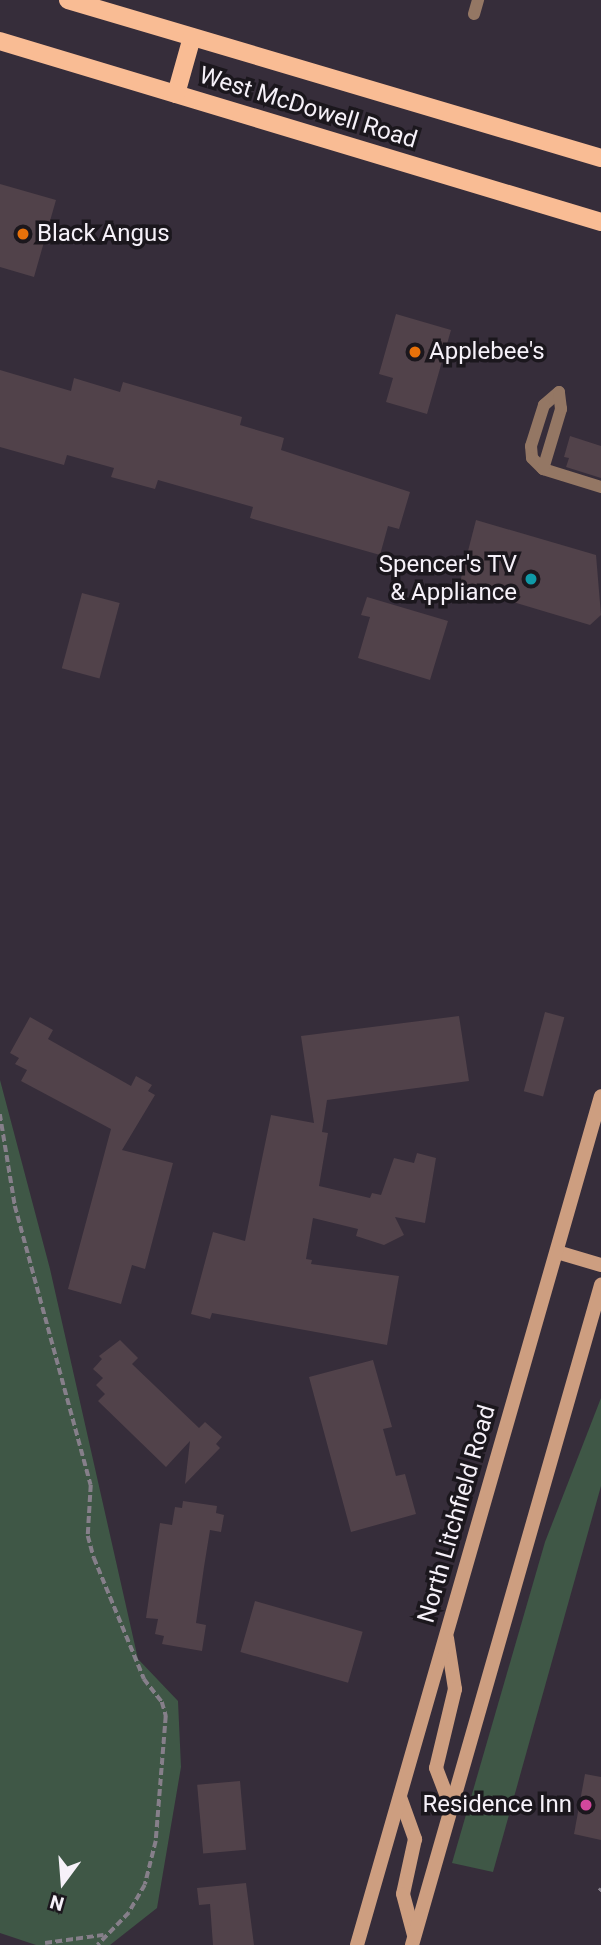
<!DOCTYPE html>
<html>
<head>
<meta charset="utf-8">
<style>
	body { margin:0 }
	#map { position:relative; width:601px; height:1945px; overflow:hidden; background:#362d3a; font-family:Roboto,sans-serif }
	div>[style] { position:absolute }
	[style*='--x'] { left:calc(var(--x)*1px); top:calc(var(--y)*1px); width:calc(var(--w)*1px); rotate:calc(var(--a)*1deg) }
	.green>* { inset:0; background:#3f5746 }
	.building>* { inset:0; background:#51424a; transform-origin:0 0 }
	.path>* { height:3.5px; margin-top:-1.75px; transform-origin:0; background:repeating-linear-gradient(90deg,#867f8a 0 7px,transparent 0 10.5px) }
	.service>* { height:12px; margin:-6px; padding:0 6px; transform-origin:6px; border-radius:6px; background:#947764 }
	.secondary>* { height:14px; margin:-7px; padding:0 7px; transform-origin:7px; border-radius:7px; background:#cd9e80 }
	.primary>* { height:18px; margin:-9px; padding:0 9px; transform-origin:9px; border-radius:9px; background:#f9bc94 }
	.dots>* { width:19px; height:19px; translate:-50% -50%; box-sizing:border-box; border:4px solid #1b171d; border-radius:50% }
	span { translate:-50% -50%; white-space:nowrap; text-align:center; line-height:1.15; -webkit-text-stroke:7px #1b171d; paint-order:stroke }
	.street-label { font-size:24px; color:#f6f1f9 }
	.poi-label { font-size:24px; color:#f6f1f9 }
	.left { translate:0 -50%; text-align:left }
	.right { translate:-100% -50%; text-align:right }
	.north { position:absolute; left:28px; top:1847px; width:70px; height:70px; -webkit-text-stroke:5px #1b171d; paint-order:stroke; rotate:196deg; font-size:19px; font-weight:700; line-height:28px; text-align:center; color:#f6f1f9 }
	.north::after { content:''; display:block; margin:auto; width:24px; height:32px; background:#f6f1f9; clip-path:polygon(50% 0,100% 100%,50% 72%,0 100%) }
</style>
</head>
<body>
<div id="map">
	<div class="green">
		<i style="clip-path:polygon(0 1080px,50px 1269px,138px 1659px,178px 1701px,181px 1767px,157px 1908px,110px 1945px,36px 1945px,0 1933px)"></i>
		<i style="clip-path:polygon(601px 1398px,601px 1486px,493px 1872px,452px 1863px,545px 1542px)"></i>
	</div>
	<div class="building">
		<i style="clip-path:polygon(0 184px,56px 200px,34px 277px,0 267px)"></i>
		<i style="clip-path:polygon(396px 314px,451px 330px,427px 414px,386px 402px,393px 378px,379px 374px)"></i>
		<i style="clip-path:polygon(0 370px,71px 391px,74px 378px,120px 392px,123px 382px,242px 417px,240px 425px,284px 438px,281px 450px,410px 492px,399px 529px,388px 526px,380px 555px,250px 518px,253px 507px,158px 480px,155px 489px,111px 477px,114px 468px,67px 455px,64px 465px,0 447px)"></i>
		<i style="clip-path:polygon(570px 436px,601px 446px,601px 478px,566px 467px,569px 458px,564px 457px)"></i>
		<i style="clip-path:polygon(476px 520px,596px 555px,601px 615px,590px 625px,459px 586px)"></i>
		<i style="left:82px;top:593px;width:39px;height:78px;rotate:15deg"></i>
		<i style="clip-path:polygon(367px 597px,448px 621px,430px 680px,358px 658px,370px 617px,361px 615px)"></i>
		<i style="left:545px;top:1012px;width:20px;height:82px;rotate:15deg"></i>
		<i style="clip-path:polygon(459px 1016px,469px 1081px,327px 1100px,322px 1132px,328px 1133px,319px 1186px,370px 1198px,372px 1193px,381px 1195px,394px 1158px,414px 1163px,417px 1153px,436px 1158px,425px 1223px,395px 1217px,404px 1235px,384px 1245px,356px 1236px,358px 1229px,313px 1218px,306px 1259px,312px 1260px,311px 1264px,399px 1276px,387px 1345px,212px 1313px,210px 1319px,191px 1314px,213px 1232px,245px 1241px,271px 1115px,314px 1123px,301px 1036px)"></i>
		<i style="clip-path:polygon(30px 1017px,53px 1030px,48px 1039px,131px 1086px,136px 1076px,152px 1085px,148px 1091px,155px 1095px,122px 1150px,173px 1163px,145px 1269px,132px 1265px,121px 1304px,68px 1289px,111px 1129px,21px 1081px,27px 1070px,15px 1064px,19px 1058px,10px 1053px)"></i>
		<i style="clip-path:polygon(120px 1340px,138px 1358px,132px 1364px,199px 1428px,205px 1422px,222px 1437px,216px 1444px,220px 1448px,185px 1484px,190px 1441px,166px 1467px,98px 1401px,105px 1394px,96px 1385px,103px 1378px,93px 1369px,102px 1359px,99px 1356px)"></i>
		<i style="clip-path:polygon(373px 1360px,392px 1427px,383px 1429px,396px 1476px,405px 1474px,416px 1514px,351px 1532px,309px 1377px)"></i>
		<i style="clip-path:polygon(183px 1501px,217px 1506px,216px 1513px,224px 1515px,221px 1532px,210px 1530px,204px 1567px,196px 1623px,206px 1625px,202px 1651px,162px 1644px,164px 1636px,155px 1634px,158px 1619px,146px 1618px,160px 1523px,172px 1525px,175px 1507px,182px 1508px)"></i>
		<i style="left:255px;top:1601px;width:112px;height:53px;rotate:16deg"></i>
		<i style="clip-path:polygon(585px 1774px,601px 1777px,601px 1840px,574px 1834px)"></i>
		<i style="left:240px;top:1781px;width:69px;height:43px;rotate:85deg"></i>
		<i style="clip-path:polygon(246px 1883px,254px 1945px,213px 1945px,210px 1904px,199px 1905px,197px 1888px)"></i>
	</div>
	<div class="path">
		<i style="--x:0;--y:1114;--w:93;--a:80.7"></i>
		<i style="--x:15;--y:1206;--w:289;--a:74.8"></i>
		<i style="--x:91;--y:1485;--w:51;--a:93.4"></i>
		<i style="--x:88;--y:1536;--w:23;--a:75"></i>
		<i style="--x:94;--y:1558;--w:131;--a:67.5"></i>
		<i style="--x:144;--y:1679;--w:29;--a:52"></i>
		<i style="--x:162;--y:1702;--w:15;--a:74"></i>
		<i style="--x:166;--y:1716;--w:125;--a:94.6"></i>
		<i style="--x:156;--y:1841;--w:45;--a:104"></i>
		<i style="--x:145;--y:1885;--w:32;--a:120"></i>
		<i style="--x:129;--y:1913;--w:45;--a:134.1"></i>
		<i style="--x:599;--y:1891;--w:3;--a:-45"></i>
		<i style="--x:45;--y:1943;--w:59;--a:-7.9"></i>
	</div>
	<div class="service">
		<i style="--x:474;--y:14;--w:15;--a:-74"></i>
		<i style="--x:559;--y:392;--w:20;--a:139"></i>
		<i style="--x:544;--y:405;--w:43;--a:107.6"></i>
		<i style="--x:531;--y:446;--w:12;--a:85"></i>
		<i style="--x:532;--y:458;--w:16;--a:45"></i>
		<i style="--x:543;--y:469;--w:61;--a:17.2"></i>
		<i style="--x:543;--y:469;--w:63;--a:-73.3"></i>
		<i style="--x:561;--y:409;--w:17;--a:-97"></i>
	</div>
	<div class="secondary">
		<i style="--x:557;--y:1252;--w:46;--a:16.5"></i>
		<i style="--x:447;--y:1638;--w:52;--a:81.1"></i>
		<i style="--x:455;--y:1689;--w:81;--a:103.5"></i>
		<i style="--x:436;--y:1768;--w:42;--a:69"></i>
		<i style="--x:400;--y:1797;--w:45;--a:70.3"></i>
		<i style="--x:415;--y:1839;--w:56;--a:102.3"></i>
		<i style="--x:403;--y:1894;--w:42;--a:75"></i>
		<i style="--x:357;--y:1945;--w:883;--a:-73.97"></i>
		<i style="--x:412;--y:1945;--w:687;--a:-74.02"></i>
	</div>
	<div class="primary">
		<i style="--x:68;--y:0;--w:556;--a:16.51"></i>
		<i style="--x:0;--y:41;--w:628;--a:16.76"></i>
		<i style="--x:176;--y:94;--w:59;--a:-74.3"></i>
	</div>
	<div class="dots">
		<i style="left:23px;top:234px;background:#e8710a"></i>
		<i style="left:415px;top:352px;background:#e8710a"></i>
		<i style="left:531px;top:579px;background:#0f9aa8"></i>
		<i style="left:586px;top:1805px;background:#d1479c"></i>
	</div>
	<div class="street-label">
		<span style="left:308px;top:108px;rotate:17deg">West McDowell Road</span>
		<span style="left:457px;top:1514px;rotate:-74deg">North Litchfield Road</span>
	</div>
	<div class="poi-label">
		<span class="left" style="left:37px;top:234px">Black Angus</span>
		<span class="left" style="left:429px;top:352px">Applebee's</span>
		<span class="right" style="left:517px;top:579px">Spencer's TV<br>&amp; Appliance</span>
		<span class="right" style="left:572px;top:1805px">Residence Inn</span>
	</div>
	<div class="north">N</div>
</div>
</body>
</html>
